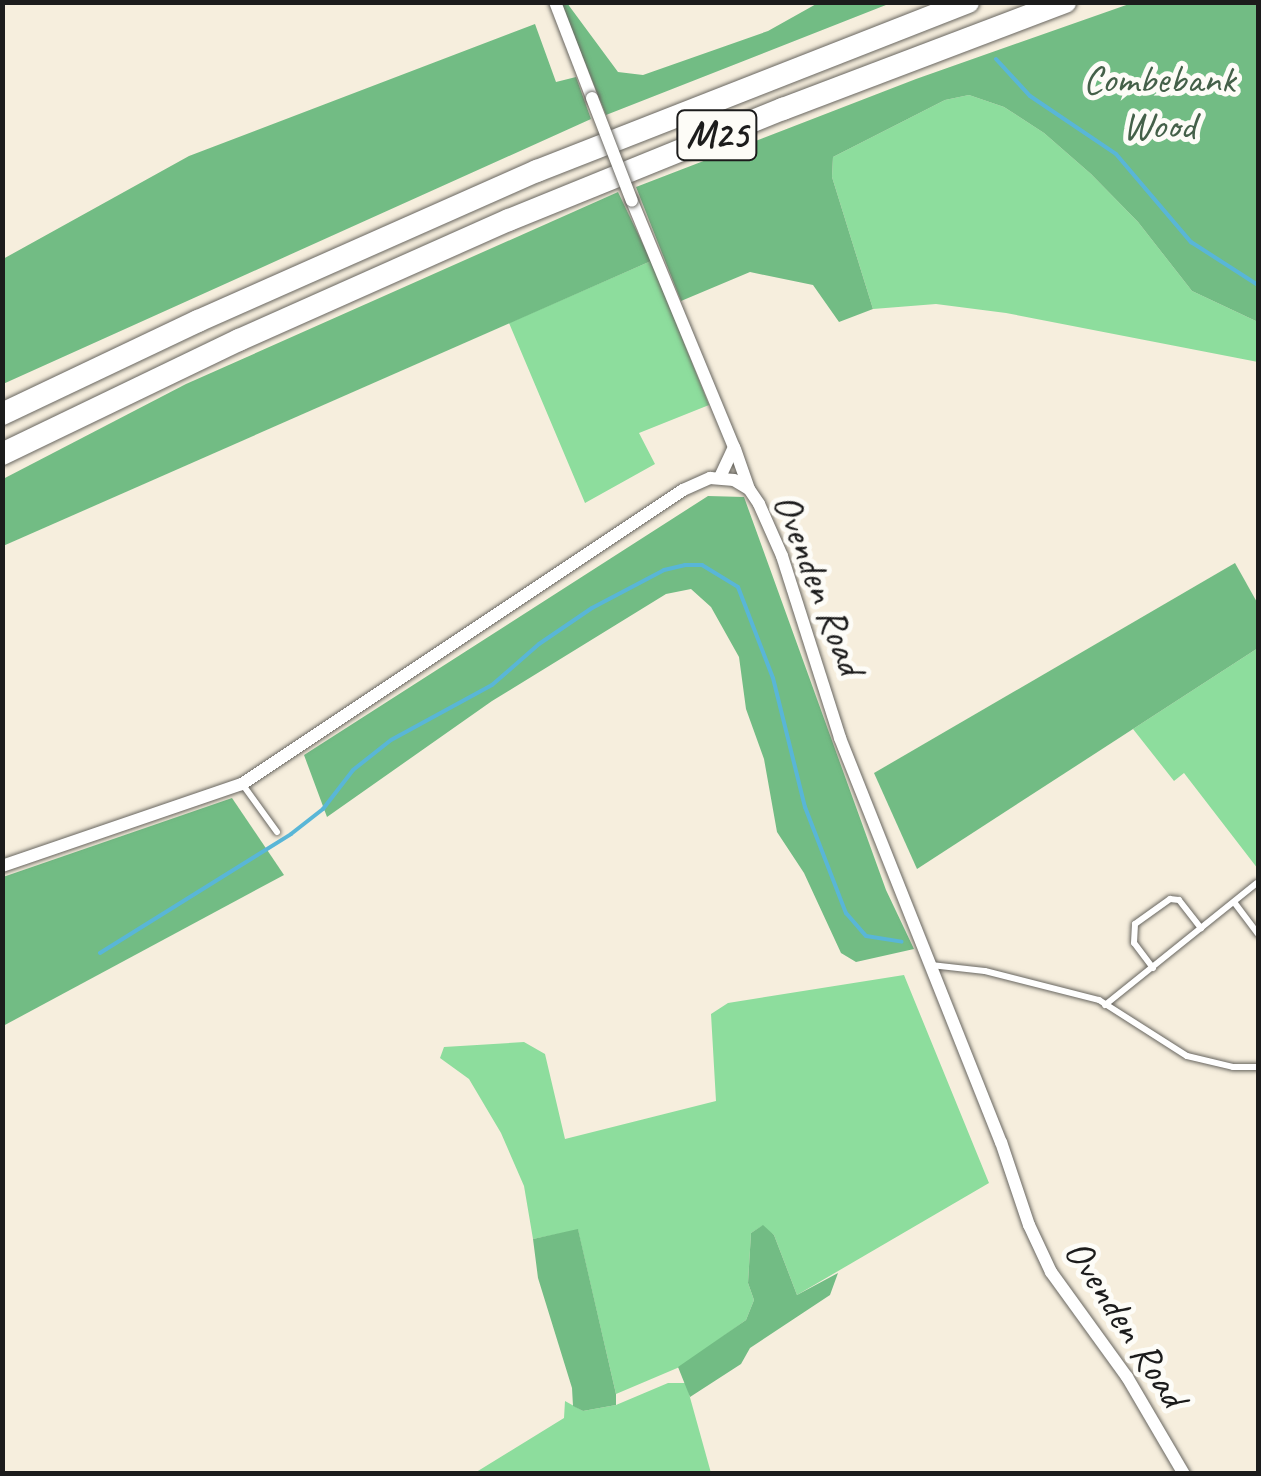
<!DOCTYPE html>
<html>
<head>
<meta charset="utf-8">
<style>
	body { margin:0 }
	#map { position:relative; width:1261px; height:1476px; overflow:hidden; background:#f6eedd; font-family:Caveat,sans-serif }
	div>[style] { position:absolute }
	[style*='--x'] { left:calc(var(--x)*1px); top:calc(var(--y)*1px); width:calc(var(--w)*1px); rotate:calc(var(--a)*1deg) }
	.green>* { inset:0; background:#8ddd9d }
	.forest>* { inset:0; background:#72bc84 }
	.stream>* { height:4px; margin:-2px; padding:0 2px; transform-origin:2px; border-radius:2px; background:#59b6d7 }
	.roads { filter:drop-shadow(0 0 2px #686660) drop-shadow(0 0 2px #686660) }
	.service>* { height:6px; margin:-3px; padding:0 3px; transform-origin:3px; border-radius:3px; background:#fff }
	.minor>* { height:12px; margin:-6px; padding:0 6px; transform-origin:6px; border-radius:6px; background:#fff }
	.motorway>* { height:22px; margin:-11px; padding:0 11px; transform-origin:11px; border-radius:11px; background:#fff }
	.bridges { filter:drop-shadow(0 0 2px #686660) drop-shadow(0 0 2px #686660) }
	.minor-bridge>* { height:12px; margin:-6px; padding:0 6px; transform-origin:6px; border-radius:6px; background:#fff }
	span { translate:-50% -50%; white-space:nowrap; text-align:center; line-height:1.15; -webkit-text-stroke:10px #fdfcf7; paint-order:stroke }
	.shield-label span { padding:2px 8px; background:#fdfcf7; border:2px solid; border-radius:8px; -webkit-text-stroke-width:0 }
	.shield-label { font-size:38px; color:#1c1c1c; font-weight:700 }
	.park-label { font-size:40px; color:#446049 }
	.street-label { font-size:40px; color:#1c1c1c }
	.frame { position:absolute; inset:0; border:5px solid #1c1c1c; pointer-events:none }
</style>
</head>
<body>
<div id="map">
	<div class="green">
		<i style="clip-path:polygon(969px 95px,1004px 107px,1044px 133px,1091px 174px,1138px 222px,1192px 291px,1258px 322px,1258px 362px,1006px 313px,936px 304px,873px 309px,832px 177px,833px 157px,945px 100px)"></i>
		<i style="clip-path:polygon(651px 261px,709px 405px,639px 433px,655px 464px,585px 503px,509px 323px)"></i>
		<i style="clip-path:polygon(1258px 648px,1258px 869px,1184px 773px,1174px 781px,1133px 729px)"></i>
		<i style="clip-path:polygon(904px 975px,989px 1183px,797px 1295px,774px 1235px,762px 1226px,751px 1233px,748px 1283px,754px 1300px,746px 1320px,682px 1366px,616px 1394px,578px 1230px,533px 1239px,524px 1186px,501px 1133px,469px 1079px,440px 1058px,444px 1047px,524px 1042px,545px 1054px,565px 1139px,716px 1101px,711px 1014px,728px 1003px)"></i>
		<i style="clip-path:polygon(668px 1383px,686px 1383px,711px 1473px,473px 1474px,564px 1418px,565px 1401px,583px 1411px,616px 1405px)"></i>
	</div>
	<div class="forest">
		<i style="clip-path:polygon(561px 3px,567px 3px,618px 72px,643px 75px,768px 31px,818px 3px,891px 3px,606px 115px)"></i>
		<i style="clip-path:polygon(1132px 3px,1258px 3px,1258px 322px,1192px 291px,1138px 222px,1091px 174px,1044px 133px,1004px 107px,969px 95px,945px 100px,833px 157px,832px 177px,873px 309px,839px 322px,813px 285px,750px 272px,681px 301px,636px 187px,916px 79px)"></i>
		<i style="clip-path:polygon(535px 24px,556px 82px,576px 77px,591px 119px,3px 384px,3px 259px,189px 156px)"></i>
		<i style="clip-path:polygon(618px 192px,651px 261px,3px 546px,3px 479px,186px 384px)"></i>
		<i style="clip-path:polygon(708px 496px,744px 497px,886px 890px,914px 949px,856px 962px,841px 953px,804px 873px,777px 832px,764px 759px,746px 709px,739px 657px,711px 607px,691px 589px,666px 594px,492px 701px,327px 817px,304px 755px)"></i>
		<i style="clip-path:polygon(1235px 563px,1258px 604px,1258px 648px,917px 869px,874px 773px)"></i>
		<i style="clip-path:polygon(232px 798px,284px 875px,3px 1026px,3px 877px)"></i>
		<i style="clip-path:polygon(763px 1225px,774px 1235px,797px 1295px,838px 1273px,830px 1295px,750px 1348px,741px 1364px,690px 1397px,678px 1367px,746px 1320px,754px 1300px,748px 1283px,751px 1233px)"></i>
		<i style="clip-path:polygon(578px 1229px,616px 1394px,616px 1405px,583px 1411px,573px 1406px,572px 1388px,538px 1278px,533px 1239px)"></i>
	</div>
	<div class="stream">
		<i style="--x:996;--y:59;--w:50;--a:47.4"></i>
		<i style="--x:1030;--y:96;--w:104;--a:34"></i>
		<i style="--x:1116;--y:154;--w:116;--a:49.6"></i>
		<i style="--x:1191;--y:242;--w:80;--a:32.7"></i>
		<i style="--x:100;--y:953;--w:225;--a:-31.9"></i>
		<i style="--x:291;--y:834;--w:41;--a:-38"></i>
		<i style="--x:323;--y:809;--w:49;--a:-52.4"></i>
		<i style="--x:353;--y:770;--w:48;--a:-38.3"></i>
		<i style="--x:391;--y:740;--w:115;--a:-28.6"></i>
		<i style="--x:492;--y:685;--w:62;--a:-41.1"></i>
		<i style="--x:539;--y:644;--w:64;--a:-34.2"></i>
		<i style="--x:592;--y:608;--w:81;--a:-27.8"></i>
		<i style="--x:664;--y:570;--w:22;--a:-13"></i>
		<i style="--x:685;--y:565;--w:17;--a:0"></i>
		<i style="--x:702;--y:565;--w:42;--a:31.4"></i>
		<i style="--x:738;--y:587;--w:97;--a:69"></i>
		<i style="--x:773;--y:678;--w:133;--a:76.1"></i>
		<i style="--x:805;--y:807;--w:114;--a:68.9"></i>
		<i style="--x:846;--y:913;--w:30;--a:49"></i>
		<i style="--x:866;--y:936;--w:36;--a:9"></i>
	</div>
	<div class="roads">
		<div class="service">
			<i style="--x:243;--y:785;--w:58;--a:54.1"></i>
			<i style="--x:1234;--y:902;--w:40;--a:53"></i>
			<i style="--x:931;--y:965;--w:54;--a:6.3"></i>
			<i style="--x:985;--y:971;--w:118;--a:14.3"></i>
			<i style="--x:1099;--y:1000;--w:104;--a:32.5"></i>
			<i style="--x:1187;--y:1056;--w:47;--a:13.4"></i>
			<i style="--x:1233;--y:1067;--w:25;--a:0"></i>
			<i style="--x:1153;--y:968;--w:31;--a:-127"></i>
			<i style="--x:1134;--y:943;--w:19;--a:-87"></i>
			<i style="--x:1135;--y:924;--w:43;--a:-35.5"></i>
			<i style="--x:1170;--y:899;--w:9;--a:6"></i>
			<i style="--x:1179;--y:900;--w:36;--a:52"></i>
			<i style="--x:1105;--y:1005;--w:195;--a:-38.8"></i>
		</div>
		<div class="minor">
			<i style="--x:555;--y:2;--w:103;--a:68.9"></i>
			<i style="--x:632;--y:201;--w:266;--a:67.5"></i>
			<i style="--x:734;--y:447;--w:33;--a:115"></i>
			<i style="--x:735;--y:449;--w:42;--a:70.7"></i>
			<i style="--x:2;--y:866;--w:254;--a:-18.9"></i>
			<i style="--x:242;--y:784;--w:530;--a:-33.69"></i>
			<i style="--x:683;--y:490;--w:30;--a:-24"></i>
			<i style="--x:710;--y:478;--w:24;--a:5"></i>
			<i style="--x:734;--y:480;--w:17;--a:31"></i>
			<i style="--x:749;--y:489;--w:18;--a:56"></i>
			<i style="--x:759;--y:504;--w:57;--a:66.1"></i>
			<i style="--x:782;--y:556;--w:191;--a:72.3"></i>
			<i style="--x:840;--y:738;--w:435;--a:68.3"></i>
			<i style="--x:1001;--y:1142;--w:88;--a:71.4"></i>
			<i style="--x:1029;--y:1225;--w:52;--a:64.9"></i>
			<i style="--x:1051;--y:1272;--w:130;--a:54.1"></i>
			<i style="--x:1127;--y:1377;--w:113;--a:59.6"></i>
		</div>
		<div class="motorway">
			<i style="--x:2;--y:414;--w:217;--a:-25.4"></i>
			<i style="--x:198;--y:321;--w:371;--a:-23.9"></i>
			<i style="--x:537;--y:171;--w:463;--a:-21.4"></i>
			<i style="--x:2;--y:454;--w:263;--a:-25.7"></i>
			<i style="--x:239;--y:340;--w:295;--a:-24"></i>
			<i style="--x:509;--y:220;--w:296;--a:-22.1"></i>
			<i style="--x:783;--y:109;--w:302;--a:-20.8"></i>
		</div>
	</div>
	<div class="bridges">
		<div class="minor-bridge">
			<i style="--x:592;--y:98;--w:110;--a:68.8"></i>
		</div>
	</div>
	<div class="shield-label">
		<span style="left:717px;top:135px">M25</span>
	</div>
	<div class="park-label">
		<span style="left:1159px;top:102px">Combebank<br>Wood</span>
	</div>
	<div class="street-label">
		<span style="left:819px;top:584px;rotate:69deg">Ovenden Road</span>
		<span style="left:1126px;top:1323px;rotate:57deg">Ovenden Road</span>
	</div>
	<div class="frame"></div>
</div>
</body>
</html>
